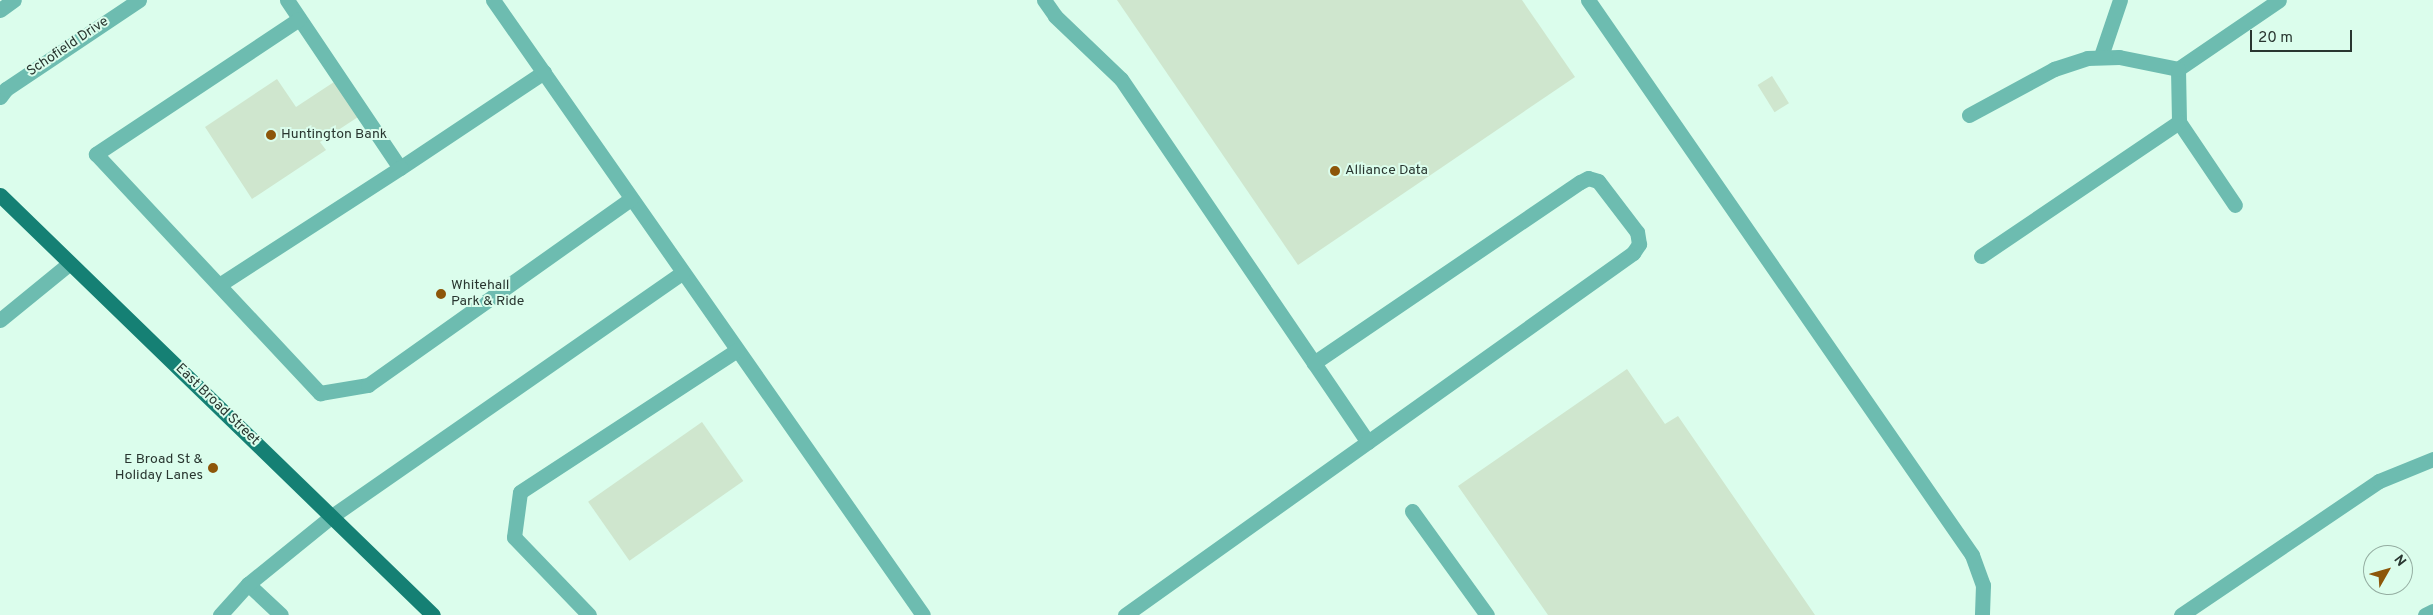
<!DOCTYPE html>
<html>
<head>
<meta charset="utf-8">
<style>
	body { margin:0 }
	#map { position:relative; width:2433px; height:615px; overflow:hidden; background:#dbfdec; font-family:Overpass,sans-serif }
	div>[style] { position:absolute }
	[style*='--x'] { left:calc(var(--x)*1px); top:calc(var(--y)*1px); width:calc(var(--w)*1px); rotate:calc(var(--a)*1deg) }
	.building>* { inset:0; background:#cfe6ce; transform-origin:0 0 }
	.minor>* { height:15px; margin:-7.5px; padding:0 7.5px; transform-origin:7.5px; border-radius:7.5px; background:#6dbcb0 }
	.major>* { height:15px; margin:-7.5px; padding:0 7.5px; transform-origin:7.5px; border-radius:7.5px; background:#158074 }
	.dots>* { width:14px; height:14px; translate:-50% -50%; box-sizing:border-box; border:2px solid #dbfdec; border-radius:50% }
	span { translate:-50% -50%; white-space:nowrap; text-align:center; line-height:1.15; -webkit-text-stroke:4px #dbfdec; paint-order:stroke }
	.street-label { font-size:14px; color:#293630 }
	.poi-label { font-size:14px; color:#293630 }
	.left { translate:0 -50%; text-align:left }
	.right { translate:-100% -50%; text-align:right }
	.north { position:absolute; left:2363px; top:545px; width:50px; height:50px; box-sizing:border-box; background:#dbfdec; border:1px solid #94ada1; border-radius:50%; rotate:52deg; font-size:14px; font-weight:700; line-height:20px; text-align:center; color:#293630 }
	.north::after { content:''; display:block; margin:auto; width:18px; height:22px; background:#8d5609; clip-path:polygon(50% 0,100% 100%,50% 72%,0 100%) }
	.scale { position:absolute; left:2250px; top:30px; width:102px; height:22px; box-sizing:border-box; border:2px solid #293630; border-top:0; padding-left:6px; font-size:15px; line-height:18px; white-space:nowrap; color:#293630; -webkit-text-stroke:4px #dbfdec; paint-order:stroke }
</style>
</head>
<body>
<div id="map">
	<div class="building">
		<i style="clip-path:polygon(1117px 0,1522px 0,1575px 77px,1298px 265px)"></i>
		<i style="left:1772px;top:76px;width:32px;height:17px;rotate:58deg"></i>
		<i style="clip-path:polygon(277px 79px,296px 107px,334px 82px,358px 117px,320px 142px,326px 150px,252px 199px,205px 127px)"></i>
		<i style="clip-path:polygon(1627px 369px,1665px 424px,1678px 416px,1815px 615px,1548px 615px,1458px 486px)"></i>
		<i style="left:702px;top:422px;width:72px;height:139px;rotate:55deg"></i>
	</div>
	<div class="minor">
		<i style="--x:287;--y:0;--w:202;--a:56.1"></i>
		<i style="--x:400;--y:168;--w:173;--a:-33.7"></i>
		<i style="--x:493;--y:0;--w:750;--a:55.04"></i>
		<i style="--x:1044;--y:0;--w:19;--a:55"></i>
		<i style="--x:1055;--y:16;--w:91;--a:43.7"></i>
		<i style="--x:1121;--y:79;--w:439;--a:55.8"></i>
		<i style="--x:1588;--y:0;--w:675;--a:55.32"></i>
		<i style="--x:1972;--y:555;--w:32;--a:70"></i>
		<i style="--x:1983;--y:585;--w:30;--a:92"></i>
		<i style="--x:0;--y:10;--w:17;--a:-36"></i>
		<i style="--x:299;--y:19;--w:244;--a:146.4"></i>
		<i style="--x:96;--y:154;--w:328;--a:46.9"></i>
		<i style="--x:320;--y:393;--w:49;--a:-9.5"></i>
		<i style="--x:368;--y:385;--w:322;--a:-35.3"></i>
		<i style="--x:2101;--y:56;--w:59;--a:-71.3"></i>
		<i style="--x:2178;--y:69;--w:53;--a:88.9"></i>
		<i style="--x:2179;--y:122;--w:100;--a:56"></i>
		<i style="--x:2178;--y:69;--w:122;--a:-34.3"></i>
		<i style="--x:0;--y:97;--w:10;--a:-53"></i>
		<i style="--x:6;--y:89;--w:160;--a:-33.8"></i>
		<i style="--x:1969;--y:115;--w:97;--a:-28.4"></i>
		<i style="--x:2054;--y:69;--w:35;--a:-18"></i>
		<i style="--x:2087;--y:58;--w:32;--a:-2"></i>
		<i style="--x:2119;--y:57;--w:60;--a:11.5"></i>
		<i style="--x:1981;--y:256;--w:239;--a:-34.1"></i>
		<i style="--x:219;--y:285;--w:216;--a:-32.9"></i>
		<i style="--x:0;--y:320;--w:90;--a:-39.2"></i>
		<i style="--x:1412;--y:511;--w:128;--a:54.2"></i>
		<i style="--x:248;--y:584;--w:45;--a:43.2"></i>
		<i style="--x:220;--y:615;--w:42;--a:-47.9"></i>
		<i style="--x:248;--y:584;--w:108;--a:-39"></i>
		<i style="--x:332;--y:516;--w:427;--a:-34.8"></i>
		<i style="--x:589;--y:615;--w:108;--a:-133.9"></i>
		<i style="--x:514;--y:537;--w:45;--a:-82.4"></i>
		<i style="--x:520;--y:492;--w:259;--a:-33.2"></i>
		<i style="--x:1125;--y:615;--w:624;--a:-35.47"></i>
		<i style="--x:1633;--y:253;--w:11;--a:-56"></i>
		<i style="--x:1639;--y:244;--w:12;--a:-99"></i>
		<i style="--x:1637;--y:232;--w:64;--a:-127.4"></i>
		<i style="--x:1598;--y:181;--w:10;--a:-163"></i>
		<i style="--x:1588;--y:178;--w:9;--a:153"></i>
		<i style="--x:1580;--y:182;--w:322;--a:145.8"></i>
		<i style="--x:2181;--y:615;--w:239;--a:-34.1"></i>
		<i style="--x:2379;--y:481;--w:58;--a:-22.2"></i>
		<i style="--x:2425;--y:615;--w:9;--a:-27"></i>
	</div>
	<div class="major">
		<i style="--x:0;--y:195;--w:603;--a:44.13"></i>
	</div>
	<div class="dots">
		<i style="left:271px;top:135px;background:#8d5609"></i>
		<i style="left:1335px;top:171px;background:#8d5609"></i>
		<i style="left:441px;top:294px;background:#8d5609"></i>
		<i style="left:213px;top:468px;background:#8d5609"></i>
	</div>
	<div class="street-label">
		<span style="left:68px;top:47px;rotate:-34deg">Schofield Drive</span>
		<span style="left:217px;top:405px;rotate:44deg">East Broad Street</span>
	</div>
	<div class="poi-label">
		<span class="left" style="left:281px;top:135px">Huntington Bank</span>
		<span class="left" style="left:1345px;top:171px">Alliance Data</span>
		<span class="left" style="left:451px;top:294px">Whitehall<br>Park &amp; Ride</span>
		<span class="right" style="left:203px;top:468px">E Broad St &amp;<br>Holiday Lanes</span>
	</div>
	<div class="north">N</div>
	<div class="scale">20 m</div>
</div>
</body>
</html>
